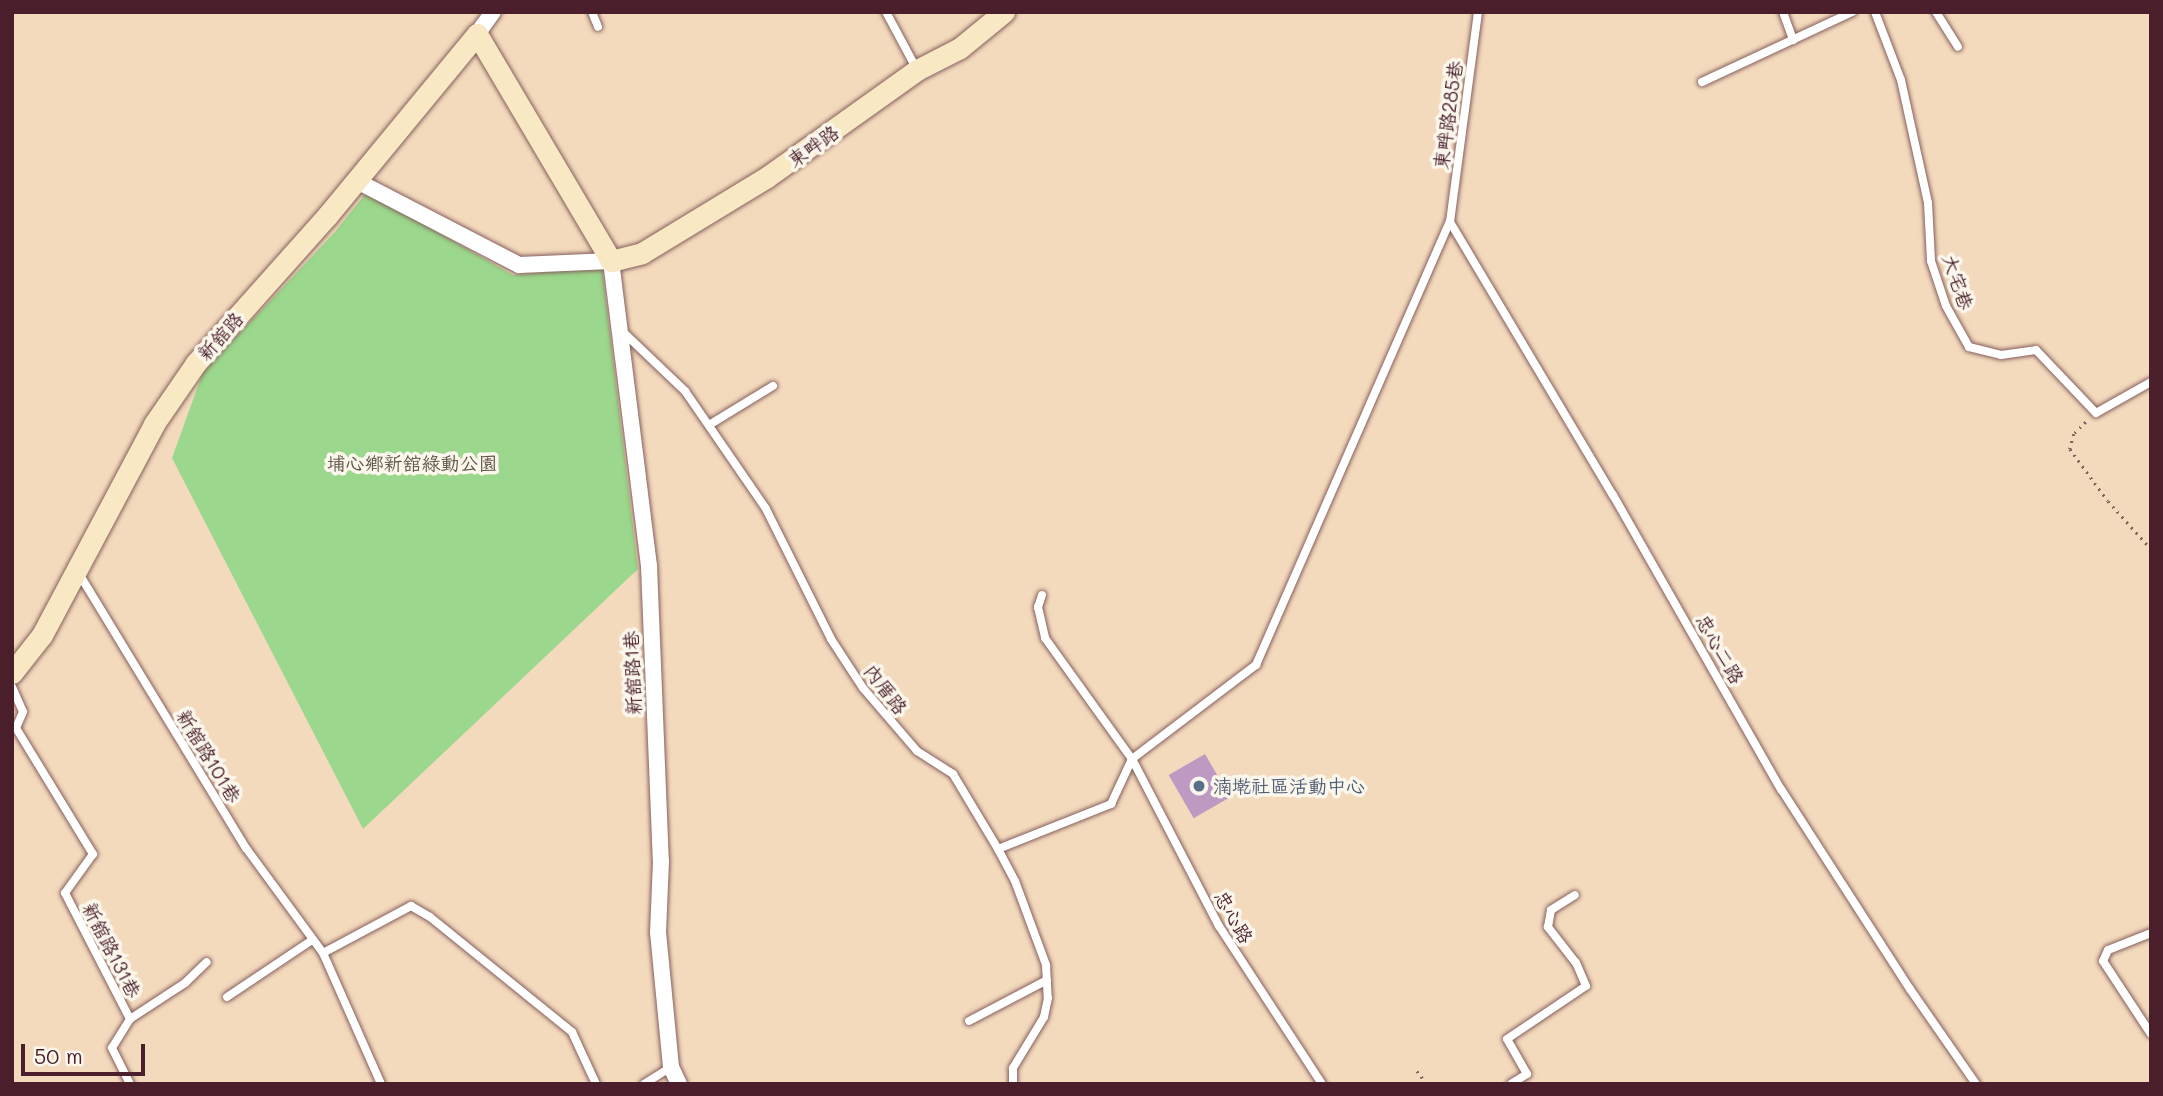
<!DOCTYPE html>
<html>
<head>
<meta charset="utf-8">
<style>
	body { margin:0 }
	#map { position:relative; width:2163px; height:1096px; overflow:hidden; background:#f4dabd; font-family:Mali,"LXGW WenKai TC",sans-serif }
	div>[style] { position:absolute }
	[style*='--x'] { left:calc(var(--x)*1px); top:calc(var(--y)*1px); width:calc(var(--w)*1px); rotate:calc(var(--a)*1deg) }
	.green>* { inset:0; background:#9bd78c }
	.building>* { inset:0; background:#be9ac3; transform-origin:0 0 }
	.path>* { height:2.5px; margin-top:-1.25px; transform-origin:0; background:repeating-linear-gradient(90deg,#86605e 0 2px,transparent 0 7px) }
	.roads { filter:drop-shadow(0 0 2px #86605e) drop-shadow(0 0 2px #86605e) }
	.lane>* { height:8px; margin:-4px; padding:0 4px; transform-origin:4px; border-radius:4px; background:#fff }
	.street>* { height:16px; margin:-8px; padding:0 8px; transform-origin:8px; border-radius:8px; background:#fff }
	.secondary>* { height:21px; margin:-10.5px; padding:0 10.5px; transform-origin:10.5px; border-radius:10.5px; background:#f8e8c3 }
	.dots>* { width:19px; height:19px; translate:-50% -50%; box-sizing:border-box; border:4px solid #fbf7ec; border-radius:50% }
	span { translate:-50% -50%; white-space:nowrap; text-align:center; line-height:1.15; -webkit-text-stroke:7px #fbf7ec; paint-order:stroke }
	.street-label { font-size:19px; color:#4a1f2b }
	.park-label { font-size:19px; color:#625648 }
	.service-label { font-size:19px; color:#4e5e75 }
	.left { translate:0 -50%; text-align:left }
	.frame { position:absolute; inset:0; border:14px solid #4a1f2b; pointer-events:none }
	.scale { position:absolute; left:21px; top:1044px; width:124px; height:32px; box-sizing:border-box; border:4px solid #4a1f2b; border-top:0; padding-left:9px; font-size:21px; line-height:24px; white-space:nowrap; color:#4a1f2b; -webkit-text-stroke:5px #fbf7ec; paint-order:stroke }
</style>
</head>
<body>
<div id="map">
	<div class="green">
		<i style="clip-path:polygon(367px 192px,513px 275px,602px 267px,638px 569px,363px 829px,172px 458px,203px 372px,334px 233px)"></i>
	</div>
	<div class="building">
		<i style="left:1205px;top:754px;width:50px;height:42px;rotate:60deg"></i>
	</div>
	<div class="path">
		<i style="--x:2086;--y:422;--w:17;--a:135"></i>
		<i style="--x:2074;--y:434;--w:16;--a:105"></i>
		<i style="--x:2070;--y:449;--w:64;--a:53.8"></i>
		<i style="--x:2108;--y:501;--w:64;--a:48.1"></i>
		<i style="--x:1417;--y:1071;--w:16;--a:52"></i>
	</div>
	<div class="roads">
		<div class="lane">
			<i style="--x:592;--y:12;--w:16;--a:68"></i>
			<i style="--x:886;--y:12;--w:64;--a:61.8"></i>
			<i style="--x:1783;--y:12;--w:30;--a:70"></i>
			<i style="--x:1875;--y:12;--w:73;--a:69.1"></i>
			<i style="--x:1901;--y:80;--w:126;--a:77.6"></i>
			<i style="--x:1928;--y:203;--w:58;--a:87"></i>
			<i style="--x:1931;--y:261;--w:47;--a:71.6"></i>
			<i style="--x:1946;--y:306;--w:47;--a:60.7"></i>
			<i style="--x:1969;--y:347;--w:33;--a:14"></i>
			<i style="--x:2001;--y:355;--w:35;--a:-8"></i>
			<i style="--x:2036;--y:350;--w:87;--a:46.4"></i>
			<i style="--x:2096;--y:413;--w:63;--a:-29.4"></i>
			<i style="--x:1936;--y:12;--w:41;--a:57.8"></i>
			<i style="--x:1702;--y:82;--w:166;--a:-25"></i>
			<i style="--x:1450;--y:222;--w:318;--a:59.2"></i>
			<i style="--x:1613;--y:495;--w:339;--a:60.3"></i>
			<i style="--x:1781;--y:789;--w:238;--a:57.2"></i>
			<i style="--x:1910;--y:989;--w:116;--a:55.2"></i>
			<i style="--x:622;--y:331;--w:87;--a:43.6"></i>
			<i style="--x:685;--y:391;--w:143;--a:55.5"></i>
			<i style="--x:766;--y:509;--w:145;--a:63.4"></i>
			<i style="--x:831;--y:639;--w:59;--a:56.9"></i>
			<i style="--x:863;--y:688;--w:83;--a:49.4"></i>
			<i style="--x:917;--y:751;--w:43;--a:32.6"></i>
			<i style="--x:953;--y:774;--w:87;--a:59"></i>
			<i style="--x:998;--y:849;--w:36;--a:62"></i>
			<i style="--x:1015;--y:881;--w:90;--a:69.7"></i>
			<i style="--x:1046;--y:965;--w:33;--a:87"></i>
			<i style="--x:1048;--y:998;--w:19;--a:102"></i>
			<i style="--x:1044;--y:1017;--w:60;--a:121.3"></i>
			<i style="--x:1013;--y:1068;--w:16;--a:90"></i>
			<i style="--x:709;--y:425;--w:75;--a:-31.4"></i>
			<i style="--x:78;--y:572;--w:323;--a:58.7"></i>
			<i style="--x:246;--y:848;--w:130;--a:53.7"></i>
			<i style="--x:323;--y:953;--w:143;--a:66.1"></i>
			<i style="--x:1042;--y:595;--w:13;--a:108"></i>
			<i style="--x:1038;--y:607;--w:32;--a:77"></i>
			<i style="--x:1045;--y:638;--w:149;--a:54.3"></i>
			<i style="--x:1132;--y:759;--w:188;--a:62.5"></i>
			<i style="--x:1219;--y:926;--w:189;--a:56.9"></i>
			<i style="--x:12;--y:687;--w:27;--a:66"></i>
			<i style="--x:23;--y:712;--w:17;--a:114"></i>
			<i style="--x:16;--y:728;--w:148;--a:58.6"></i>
			<i style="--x:93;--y:854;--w:48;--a:125.7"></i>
			<i style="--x:65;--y:893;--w:142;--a:62.7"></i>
			<i style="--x:130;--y:1019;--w:34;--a:122"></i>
			<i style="--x:112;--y:1048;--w:40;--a:63.4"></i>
			<i style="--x:998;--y:849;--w:122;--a:-21.7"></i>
			<i style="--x:1111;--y:804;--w:50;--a:-65"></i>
			<i style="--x:1132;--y:759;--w:156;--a:-37.2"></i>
			<i style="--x:1256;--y:665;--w:484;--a:-66.4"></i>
			<i style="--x:1450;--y:222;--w:212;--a:-82.4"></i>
			<i style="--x:2151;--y:933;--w:46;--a:158.4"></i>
			<i style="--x:2108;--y:950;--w:12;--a:114"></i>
			<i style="--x:2103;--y:961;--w:87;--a:56.7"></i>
			<i style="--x:323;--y:953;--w:100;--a:-28.1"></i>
			<i style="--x:411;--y:906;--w:22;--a:30"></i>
			<i style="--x:430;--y:917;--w:183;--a:39"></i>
			<i style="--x:572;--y:1032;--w:57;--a:65.2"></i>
			<i style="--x:227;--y:997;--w:102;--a:-33.8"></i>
			<i style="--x:130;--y:1019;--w:66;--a:-33.2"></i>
			<i style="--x:185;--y:983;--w:30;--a:-44"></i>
			<i style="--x:969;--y:1021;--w:88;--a:-27.7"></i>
			<i style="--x:644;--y:1084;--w:32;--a:-32"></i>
			<i style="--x:1511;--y:1084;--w:19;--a:-32"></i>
			<i style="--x:1527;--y:1074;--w:40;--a:-119.7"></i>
			<i style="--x:1507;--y:1039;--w:95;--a:-33.9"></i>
			<i style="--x:1586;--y:986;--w:25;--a:-113"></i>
			<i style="--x:1576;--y:963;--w:46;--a:-127.9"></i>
			<i style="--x:1548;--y:927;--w:17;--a:-80"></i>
			<i style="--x:1551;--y:910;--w:28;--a:-32"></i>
		</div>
		<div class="street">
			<i style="--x:477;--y:34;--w:27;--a:-54"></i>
			<i style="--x:355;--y:180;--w:185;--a:27.4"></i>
			<i style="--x:519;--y:265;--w:92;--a:-2.5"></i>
			<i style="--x:611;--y:261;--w:307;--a:82.9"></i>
			<i style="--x:649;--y:566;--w:295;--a:87.7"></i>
			<i style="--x:661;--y:861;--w:71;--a:92.4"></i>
			<i style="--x:658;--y:932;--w:136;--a:84.5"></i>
			<i style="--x:671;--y:1067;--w:19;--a:65"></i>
		</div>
		<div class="secondary">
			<i style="--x:12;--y:673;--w:48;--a:-51.7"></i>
			<i style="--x:42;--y:635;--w:239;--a:-62"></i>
			<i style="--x:154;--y:424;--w:74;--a:-55.5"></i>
			<i style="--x:196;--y:363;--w:197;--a:-48.3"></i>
			<i style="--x:327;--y:216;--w:236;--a:-50.5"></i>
			<i style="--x:477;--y:34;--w:264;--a:59.4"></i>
			<i style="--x:611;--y:261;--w:32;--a:-14"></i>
			<i style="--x:642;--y:253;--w:146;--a:-31.3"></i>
			<i style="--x:767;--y:177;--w:184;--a:-35.5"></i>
			<i style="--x:917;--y:70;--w:48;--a:-27.1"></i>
			<i style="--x:960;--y:48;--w:57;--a:-39.3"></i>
		</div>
	</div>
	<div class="dots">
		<i style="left:1199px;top:786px;background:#5c6f8a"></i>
	</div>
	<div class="street-label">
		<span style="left:1448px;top:115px;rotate:-82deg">東畔路285巷</span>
		<span style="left:813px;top:146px;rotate:-35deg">東畔路</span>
		<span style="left:1958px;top:282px;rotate:71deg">大宅巷</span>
		<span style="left:220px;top:336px;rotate:-48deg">新舘路</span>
		<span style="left:1720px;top:649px;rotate:60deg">忠心二路</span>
		<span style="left:632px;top:673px;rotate:-92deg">新舘路1巷</span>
		<span style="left:886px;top:689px;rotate:53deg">內厝路</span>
		<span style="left:209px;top:756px;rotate:59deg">新舘路101巷</span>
		<span style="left:1234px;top:917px;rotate:60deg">忠心路</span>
		<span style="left:112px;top:950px;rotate:63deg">新舘路131巷</span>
	</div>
	<div class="park-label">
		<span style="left:412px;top:463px">埔心鄉新舘綠動公園</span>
	</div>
	<div class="service-label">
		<span class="left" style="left:1213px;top:786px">湳墘社區活動中心</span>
	</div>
	<div class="frame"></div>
	<div class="scale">50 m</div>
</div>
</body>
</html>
